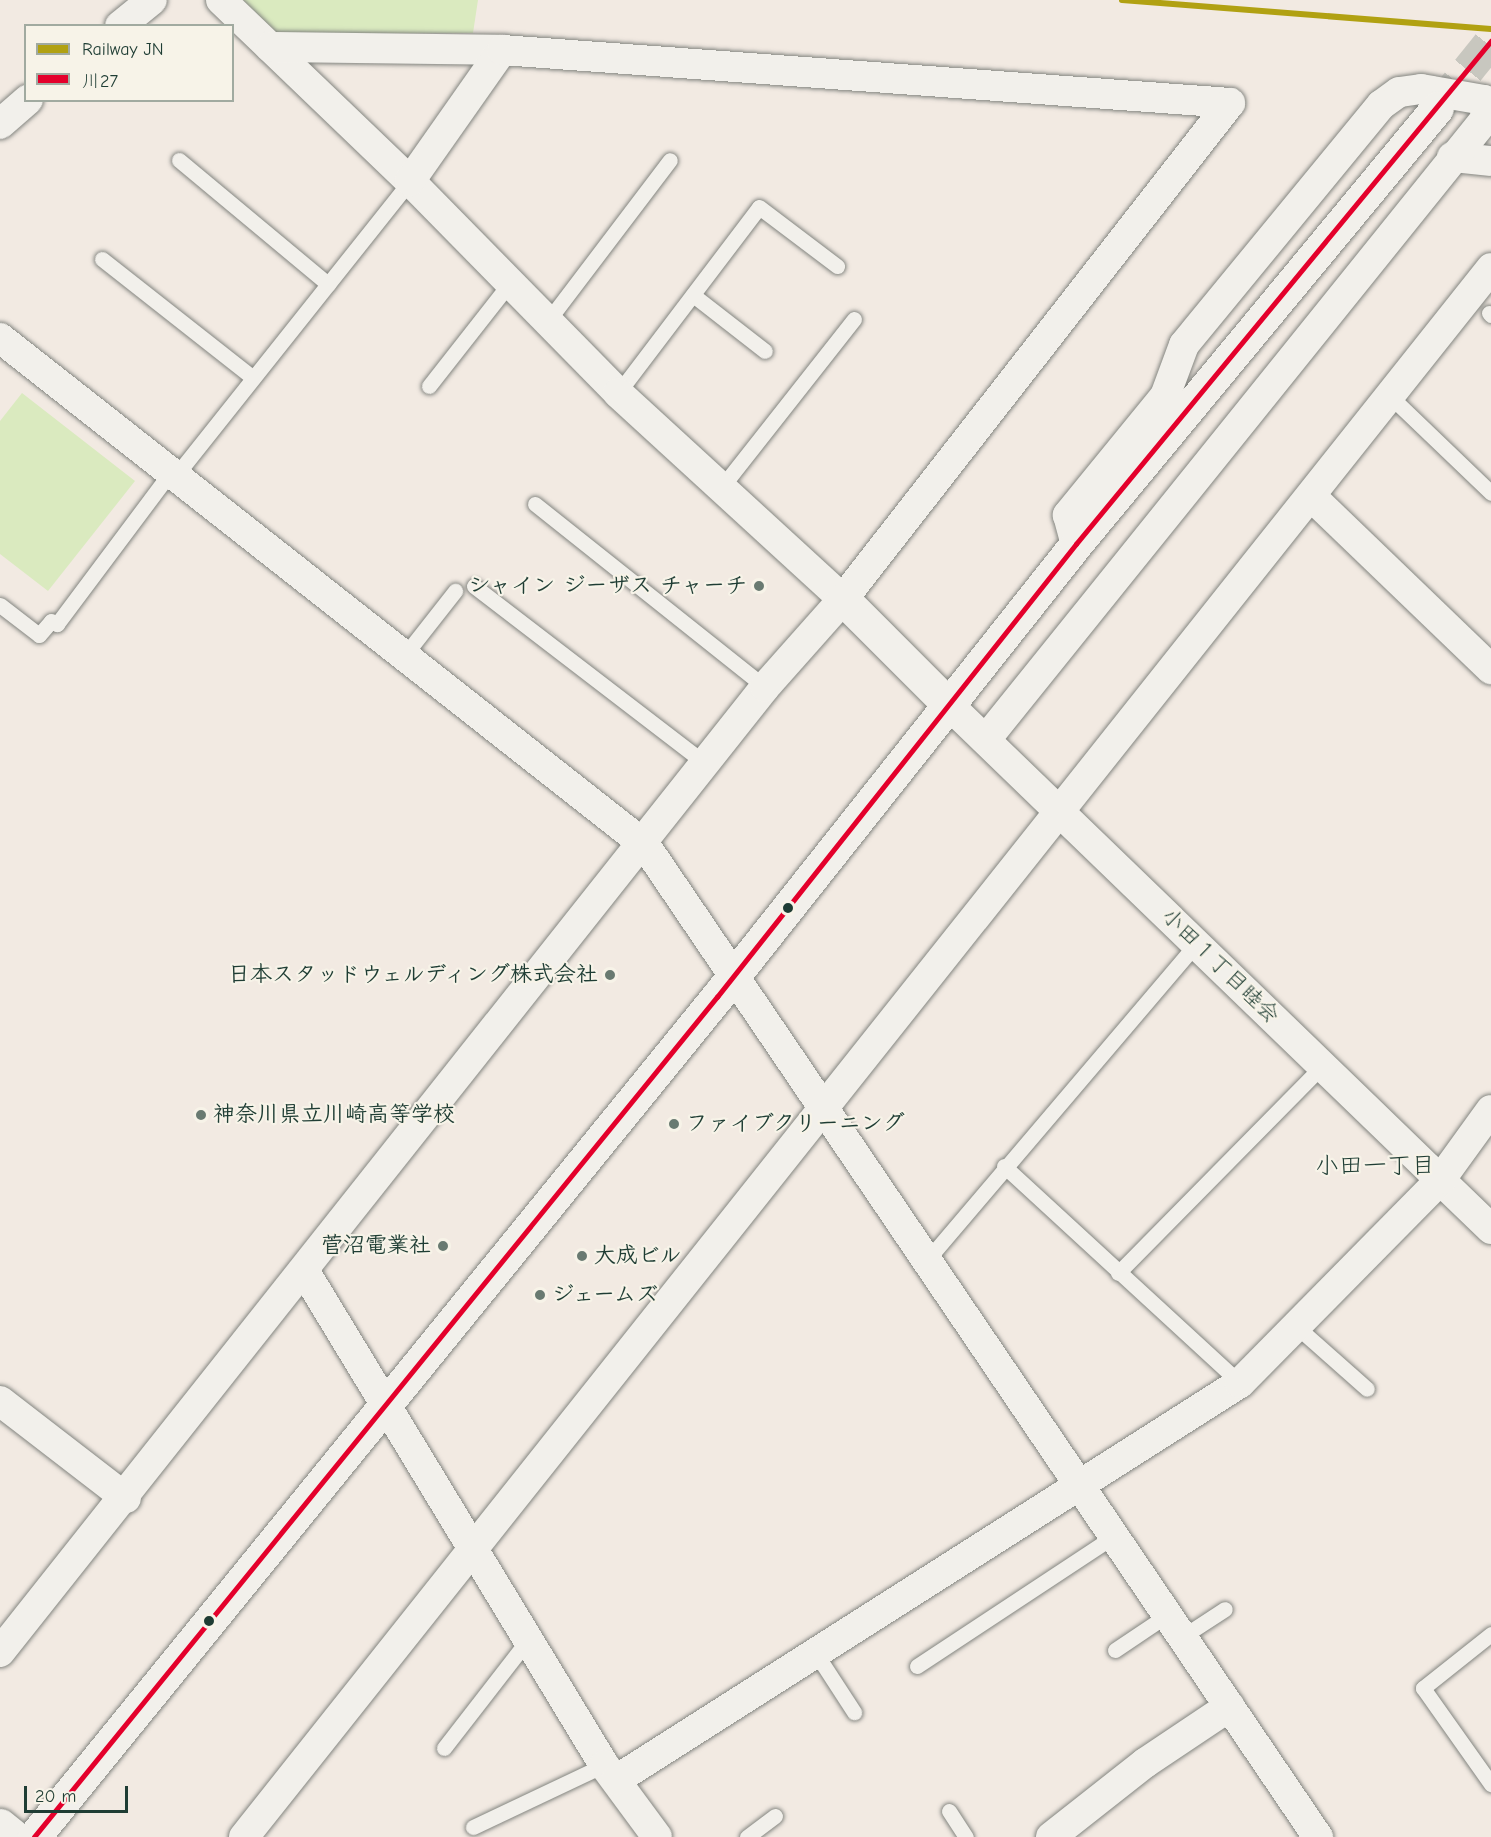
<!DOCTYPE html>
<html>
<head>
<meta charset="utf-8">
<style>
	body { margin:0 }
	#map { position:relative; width:1491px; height:1837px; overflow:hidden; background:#f2eae2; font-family:"Comic Neue","Klee One",sans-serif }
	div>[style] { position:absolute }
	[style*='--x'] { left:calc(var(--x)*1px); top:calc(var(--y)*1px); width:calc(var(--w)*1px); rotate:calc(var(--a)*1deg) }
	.green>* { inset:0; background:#daeabf }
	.secondary-tunnel>* { height:33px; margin-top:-16.5px; transform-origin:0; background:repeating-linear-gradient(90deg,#c8c7bf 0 33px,transparent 0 49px) }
	.roads { filter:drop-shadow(0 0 2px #838580) drop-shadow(0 0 2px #838580) }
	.lane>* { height:15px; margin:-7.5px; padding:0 7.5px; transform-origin:7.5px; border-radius:7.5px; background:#f2f0eb }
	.street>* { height:30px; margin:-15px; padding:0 15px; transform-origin:15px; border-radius:15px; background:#f2f0eb }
	.secondary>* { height:33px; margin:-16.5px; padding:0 16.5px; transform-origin:16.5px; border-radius:16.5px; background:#f2f0eb }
	.bus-1>* { height:4.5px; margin:-2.25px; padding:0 2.25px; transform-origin:2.25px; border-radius:2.25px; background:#e4002b }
	.rail-1>* { height:6px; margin:-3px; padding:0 3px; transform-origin:3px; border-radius:3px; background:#b1a112 }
	.dots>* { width:16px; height:16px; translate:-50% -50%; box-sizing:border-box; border:3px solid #f7f3e8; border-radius:50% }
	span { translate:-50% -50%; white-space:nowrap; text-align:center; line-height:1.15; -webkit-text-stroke:4.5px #f7f3e8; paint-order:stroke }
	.poi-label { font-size:22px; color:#1f3d34; font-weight:700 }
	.right { translate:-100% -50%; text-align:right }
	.left { translate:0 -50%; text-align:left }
	.street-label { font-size:22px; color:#1f3d34 }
	.neighbourhood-label { font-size:24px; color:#1f3d34 }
	.legend { position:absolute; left:24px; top:24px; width:210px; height:78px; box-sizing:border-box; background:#f7f3e8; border:2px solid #a1aaa0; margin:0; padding:8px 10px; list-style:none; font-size:18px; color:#1f3d34 }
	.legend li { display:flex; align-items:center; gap:12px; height:30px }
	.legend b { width:30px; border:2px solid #a1aaa0 }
	.scale { position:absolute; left:24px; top:1786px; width:104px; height:27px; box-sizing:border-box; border:3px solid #1f3d34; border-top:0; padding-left:8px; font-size:18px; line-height:21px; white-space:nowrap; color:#1f3d34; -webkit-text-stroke:4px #f7f3e8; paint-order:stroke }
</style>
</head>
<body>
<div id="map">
	<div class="green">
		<i style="clip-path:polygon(243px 0,478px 0,473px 33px,278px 34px)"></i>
		<i style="clip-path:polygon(22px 393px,135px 481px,48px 591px,0 554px,0 421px)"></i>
	</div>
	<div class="secondary-tunnel">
		<i style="--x:1437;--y:108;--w:86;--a:-51.1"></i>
	</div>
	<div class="roads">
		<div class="lane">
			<i style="--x:179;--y:160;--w:194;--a:39.8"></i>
			<i style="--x:102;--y:259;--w:192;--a:38.2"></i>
			<i style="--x:693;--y:295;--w:91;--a:37.9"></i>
			<i style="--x:1489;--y:313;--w:3;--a:45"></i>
			<i style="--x:547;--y:322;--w:203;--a:-52.8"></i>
			<i style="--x:429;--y:386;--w:130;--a:-51.9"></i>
			<i style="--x:618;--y:393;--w:233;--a:-52.8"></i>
			<i style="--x:759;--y:207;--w:98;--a:37.1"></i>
			<i style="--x:1390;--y:396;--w:140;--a:43.8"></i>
			<i style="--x:177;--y:474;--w:374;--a:-51.5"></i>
			<i style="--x:721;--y:488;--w:215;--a:-51.8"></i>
			<i style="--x:535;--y:504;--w:294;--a:38.5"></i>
			<i style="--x:474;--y:586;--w:294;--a:37.5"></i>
			<i style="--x:0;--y:605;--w:49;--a:37.6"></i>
			<i style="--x:39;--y:635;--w:18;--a:-49"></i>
			<i style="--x:51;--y:621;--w:7;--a:27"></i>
			<i style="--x:57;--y:624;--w:192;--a:-53.2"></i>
			<i style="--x:404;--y:656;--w:83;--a:-51.9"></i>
			<i style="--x:1004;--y:1166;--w:321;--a:42.6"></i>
			<i style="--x:928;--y:1259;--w:415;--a:-49.6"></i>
			<i style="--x:1118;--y:1273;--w:291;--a:-45.4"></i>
			<i style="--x:1295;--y:1325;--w:96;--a:41.6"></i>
			<i style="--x:1491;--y:1634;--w:87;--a:141.5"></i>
			<i style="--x:1423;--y:1688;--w:118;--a:54.7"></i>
			<i style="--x:1182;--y:1637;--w:51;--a:-33.1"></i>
			<i style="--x:1115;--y:1650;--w:63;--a:-33.9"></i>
			<i style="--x:815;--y:1652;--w:72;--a:57"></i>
			<i style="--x:917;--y:1666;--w:236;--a:-33.4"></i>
			<i style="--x:444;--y:1748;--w:135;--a:-52.2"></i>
			<i style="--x:949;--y:1811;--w:31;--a:57"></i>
			<i style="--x:473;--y:1827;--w:145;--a:-25.3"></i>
			<i style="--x:747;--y:1837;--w:35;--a:-37"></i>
		</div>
		<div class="street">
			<i style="--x:221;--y:0;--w:262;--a:43.8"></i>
			<i style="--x:410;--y:181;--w:297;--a:45.5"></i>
			<i style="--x:618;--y:393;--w:305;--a:42.5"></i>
			<i style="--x:120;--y:26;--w:41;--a:-39.1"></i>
			<i style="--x:270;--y:47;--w:232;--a:0.7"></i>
			<i style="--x:0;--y:124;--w:37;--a:-41"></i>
			<i style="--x:1452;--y:157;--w:39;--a:6"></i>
			<i style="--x:410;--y:181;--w:160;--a:-54.9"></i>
			<i style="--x:502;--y:50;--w:730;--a:4.16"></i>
			<i style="--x:0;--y:338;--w:820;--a:38.17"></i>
			<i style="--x:645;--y:845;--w:1199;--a:55.85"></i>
			<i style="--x:1311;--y:496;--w:250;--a:43.9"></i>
			<i style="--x:949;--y:705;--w:754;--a:44.03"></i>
			<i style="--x:987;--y:738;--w:796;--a:-51.17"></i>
			<i style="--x:1486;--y:118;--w:18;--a:-96"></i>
			<i style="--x:1484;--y:100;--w:64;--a:-170.1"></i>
			<i style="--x:1421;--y:89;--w:22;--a:172"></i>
			<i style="--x:1399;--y:92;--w:22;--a:144"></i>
			<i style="--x:1381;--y:105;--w:310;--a:129.4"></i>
			<i style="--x:1184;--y:345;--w:54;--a:110.4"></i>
			<i style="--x:1165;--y:396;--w:154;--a:129.2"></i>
			<i style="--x:1068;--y:515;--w:30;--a:75"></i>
			<i style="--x:305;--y:1272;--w:577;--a:58.76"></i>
			<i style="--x:604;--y:1765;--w:89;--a:53.6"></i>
			<i style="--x:0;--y:1401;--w:159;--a:37.6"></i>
			<i style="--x:0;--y:1652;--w:1231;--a:-51.59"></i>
			<i style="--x:765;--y:687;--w:118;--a:-48.4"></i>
			<i style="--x:843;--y:599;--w:629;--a:-52.04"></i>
			<i style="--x:616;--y:1780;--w:740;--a:-32.47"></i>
			<i style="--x:1240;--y:1383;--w:286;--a:-45.4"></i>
			<i style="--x:1441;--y:1179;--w:85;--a:-54.1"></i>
			<i style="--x:244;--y:1837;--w:2004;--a:-51.52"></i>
			<i style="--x:1051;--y:1837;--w:120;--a:-38.2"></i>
			<i style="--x:1145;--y:1763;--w:102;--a:-33.8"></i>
		</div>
		<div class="secondary">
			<i style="--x:843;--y:599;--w:150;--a:45"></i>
			<i style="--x:0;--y:1825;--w:19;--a:39"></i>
			<i style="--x:34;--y:1837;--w:1083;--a:-50.89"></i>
			<i style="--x:717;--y:997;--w:578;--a:-51.6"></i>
			<i style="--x:1076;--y:544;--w:566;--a:-50.38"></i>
		</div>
	</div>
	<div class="bus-1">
		<i style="--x:34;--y:1837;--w:1083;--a:-50.89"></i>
		<i style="--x:717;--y:997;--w:578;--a:-51.6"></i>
		<i style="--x:1076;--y:544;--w:652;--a:-50.48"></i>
	</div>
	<div class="rail-1">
		<i style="--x:1122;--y:0;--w:370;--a:4.5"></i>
	</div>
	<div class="dots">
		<i style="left:759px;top:586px;background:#697a71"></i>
		<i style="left:788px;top:908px;background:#1f3d34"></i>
		<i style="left:610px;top:975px;background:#697a71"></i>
		<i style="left:201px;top:1115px;background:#697a71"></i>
		<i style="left:674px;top:1124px;background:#697a71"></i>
		<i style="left:443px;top:1246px;background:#697a71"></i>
		<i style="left:582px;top:1256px;background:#697a71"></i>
		<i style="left:540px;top:1295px;background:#697a71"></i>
		<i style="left:209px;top:1621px;background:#1f3d34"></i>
	</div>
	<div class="poi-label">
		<span class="right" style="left:747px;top:586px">シャイン ジーザス チャーチ</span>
		<span class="right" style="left:598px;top:975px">日本スタッドウェルディング株式会社</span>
		<span class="left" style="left:213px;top:1115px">神奈川県立川崎高等学校</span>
		<span class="left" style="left:686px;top:1124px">ファイブクリーニング</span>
		<span class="right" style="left:431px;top:1246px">菅沼電業社</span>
		<span class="left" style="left:594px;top:1256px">大成ビル</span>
		<span class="left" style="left:552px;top:1295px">ジェームズ</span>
	</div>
	<div class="street-label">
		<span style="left:1220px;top:966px;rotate:44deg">小田１丁目睦会</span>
	</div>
	<div class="neighbourhood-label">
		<span style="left:1375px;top:1166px">小田一丁目</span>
	</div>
	<ul class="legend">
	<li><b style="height:8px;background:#b1a112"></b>Railway JN</li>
	<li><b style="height:8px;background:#e4002b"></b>川27</li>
	</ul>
	<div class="scale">20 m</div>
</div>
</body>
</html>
